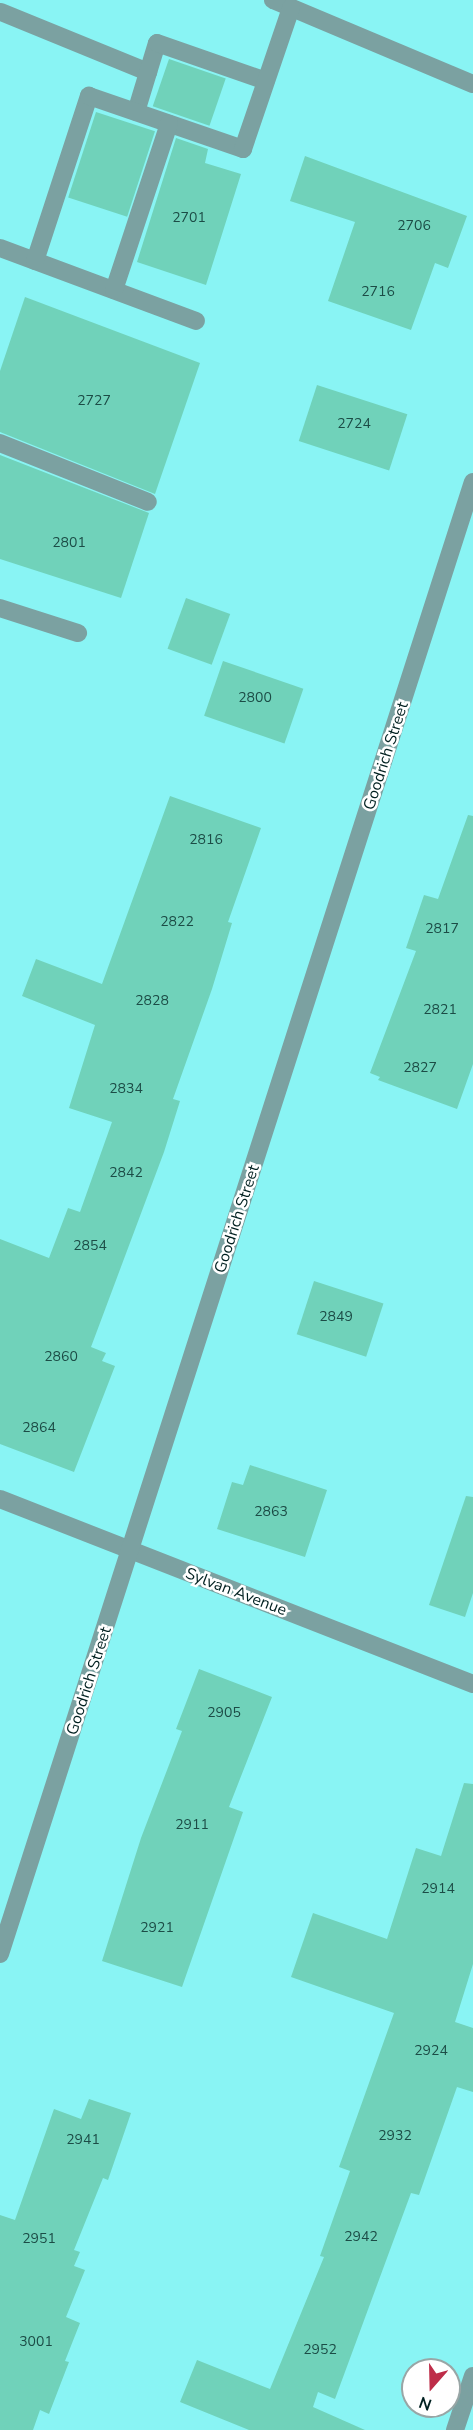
<!DOCTYPE html>
<html>
<head>
<meta charset="utf-8">
<style>
	body { margin:0 }
	#map { position:relative; width:473px; height:2430px; overflow:hidden; background:#89f4f4; font-family:"Nunito Sans",sans-serif }
	div>[style] { position:absolute }
	[style*='--x'] { left:calc(var(--x)*1px); top:calc(var(--y)*1px); width:calc(var(--w)*1px); rotate:calc(var(--a)*1deg) }
	.building>* { inset:0; background:#70d2ba; transform-origin:0 0 }
	.minor>* { height:18px; margin:-9px; padding:0 9px; transform-origin:9px; border-radius:9px; background:#7ba1a1 }
	span { translate:-50% -50%; white-space:nowrap; text-align:center; line-height:1.15; -webkit-text-stroke:5px #fff; paint-order:stroke }
	.number-label { font-size:14px; color:#1c4c46 }
	.number-label span { -webkit-text-stroke-width:0 }
	.street-label { font-size:16px; color:#002020 }
	.north { position:absolute; left:401px; top:2358px; width:60px; height:60px; box-sizing:border-box; background:#fff; border:2px solid #99a6a6; border-radius:50%; rotate:200deg; font-size:16px; font-weight:700; line-height:24px; text-align:center; color:#002020 }
	.north::after { content:''; display:block; margin:auto; width:21px; height:27px; background:#be2d49; clip-path:polygon(50% 0,100% 100%,50% 72%,0 100%) }
</style>
</head>
<body>
<div id="map">
	<div class="building">
		<i style="left:169px;top:59px;width:60px;height:50px;rotate:19deg"></i>
		<i style="left:96px;top:112px;width:62px;height:90px;rotate:18deg"></i>
		<i style="clip-path:polygon(176px 138px,208px 149px,205px 163px,241px 174px,206px 285px,137px 262px)"></i>
		<i style="clip-path:polygon(305px 156px,467px 216px,448px 268px,435px 263px,411px 330px,328px 301px,355px 222px,290px 201px)"></i>
		<i style="clip-path:polygon(25px 297px,200px 363px,155px 494px,0 432px,0 371px)"></i>
		<i style="left:317px;top:385px;width:95px;height:59px;rotate:18deg"></i>
		<i style="clip-path:polygon(0 455px,149px 513px,121px 598px,0 559px)"></i>
		<i style="left:186px;top:598px;width:47px;height:54px;rotate:20deg"></i>
		<i style="left:223px;top:661px;width:85px;height:58px;rotate:19deg"></i>
		<i style="clip-path:polygon(170px 796px,261px 828px,228px 922px,232px 923px,212px 989px,173px 1099px,180px 1101px,164px 1152px,91px 1347px,106px 1353px,102px 1361px,115px 1366px,74px 1472px,0 1444px,0 1239px,49px 1258px,68px 1208px,80px 1212px,112px 1122px,69px 1108px,95px 1025px,22px 996px,36px 959px,102px 984px)"></i>
		<i style="clip-path:polygon(468px 815px,473px 816px,473px 1064px,457px 1109px,378px 1080px,380px 1077px,370px 1073px,416px 951px,406px 948px,424px 895px,438px 899px)"></i>
		<i style="left:314px;top:1281px;width:73px;height:56px;rotate:18deg"></i>
		<i style="clip-path:polygon(250px 1465px,327px 1490px,305px 1557px,217px 1529px,232px 1482px,243px 1485px)"></i>
		<i style="clip-path:polygon(466px 1496px,473px 1497px,473px 1593px,465px 1617px,429px 1605px)"></i>
		<i style="clip-path:polygon(199px 1669px,272px 1697px,229px 1807px,243px 1812px,182px 1987px,102px 1961px,141px 1838px,182px 1731px,176px 1729px)"></i>
		<i style="clip-path:polygon(464px 1783px,473px 1784px,473px 1964px,455px 2022px,473px 2028px,473px 2092px,457px 2087px,419px 2195px,411px 2193px,335px 2399px,318px 2392px,313px 2407px,365px 2430px,249px 2430px,180px 2402px,197px 2360px,270px 2389px,324px 2257px,320px 2256px,350px 2171px,339px 2167px,394px 2013px,291px 1977px,313px 1913px,387px 1939px,416px 1848px,441px 1856px)"></i>
		<i style="clip-path:polygon(89px 2099px,131px 2113px,108px 2180px,103px 2178px,74px 2250px,80px 2252px,74px 2266px,85px 2270px,66px 2317px,80px 2323px,65px 2361px,69px 2362px,49px 2414px,40px 2410px,33px 2430px,0 2430px,0 2215px,15px 2220px,54px 2109px,81px 2119px)"></i>
	</div>
	<div class="minor">
		<i style="--x:273;--y:0;--w:217;--a:22.8"></i>
		<i style="--x:1;--y:12;--w:159;--a:22.2"></i>
		<i style="--x:136;--y:112;--w:72;--a:-73.1"></i>
		<i style="--x:157;--y:43;--w:115;--a:19.2"></i>
		<i style="--x:0;--y:248;--w:209;--a:20.4"></i>
		<i style="--x:35;--y:261;--w:174;--a:-71.9"></i>
		<i style="--x:89;--y:96;--w:163;--a:19"></i>
		<i style="--x:243;--y:149;--w:149;--a:-71.2"></i>
		<i style="--x:114;--y:290;--w:175;--a:-71.7"></i>
		<i style="--x:0;--y:443;--w:159;--a:21.7"></i>
		<i style="--x:0;--y:608;--w:82;--a:17.8"></i>
		<i style="--x:0;--y:1499;--w:508;--a:21.36"></i>
		<i style="--x:0;--y:1954;--w:1546;--a:-72.19"></i>
		<i style="--x:455;--y:2430;--w:57;--a:-71.6"></i>
	</div>
	<div class="number-label">
		<span style="left:189px;top:218px">2701</span>
		<span style="left:414px;top:226px">2706</span>
		<span style="left:378px;top:292px">2716</span>
		<span style="left:94px;top:401px">2727</span>
		<span style="left:354px;top:424px">2724</span>
		<span style="left:69px;top:543px">2801</span>
		<span style="left:255px;top:698px">2800</span>
		<span style="left:206px;top:840px">2816</span>
		<span style="left:177px;top:922px">2822</span>
		<span style="left:442px;top:929px">2817</span>
		<span style="left:152px;top:1001px">2828</span>
		<span style="left:440px;top:1010px">2821</span>
		<span style="left:420px;top:1068px">2827</span>
		<span style="left:126px;top:1089px">2834</span>
		<span style="left:126px;top:1173px">2842</span>
		<span style="left:90px;top:1246px">2854</span>
		<span style="left:336px;top:1317px">2849</span>
		<span style="left:61px;top:1357px">2860</span>
		<span style="left:39px;top:1428px">2864</span>
		<span style="left:271px;top:1512px">2863</span>
		<span style="left:224px;top:1713px">2905</span>
		<span style="left:192px;top:1825px">2911</span>
		<span style="left:438px;top:1889px">2914</span>
		<span style="left:157px;top:1928px">2921</span>
		<span style="left:431px;top:2051px">2924</span>
		<span style="left:395px;top:2136px">2932</span>
		<span style="left:83px;top:2140px">2941</span>
		<span style="left:361px;top:2237px">2942</span>
		<span style="left:39px;top:2239px">2951</span>
		<span style="left:36px;top:2342px">3001</span>
		<span style="left:320px;top:2350px">2952</span>
	</div>
	<div class="street-label">
		<span style="left:386px;top:756px;rotate:-72deg">Goodrich Street</span>
		<span style="left:237px;top:1219px;rotate:-72deg">Goodrich Street</span>
		<span style="left:236px;top:1592px;rotate:21deg">Sylvan Avenue</span>
		<span style="left:89px;top:1681px;rotate:-72deg">Goodrich Street</span>
	</div>
	<div class="north">N</div>
</div>
</body>
</html>
